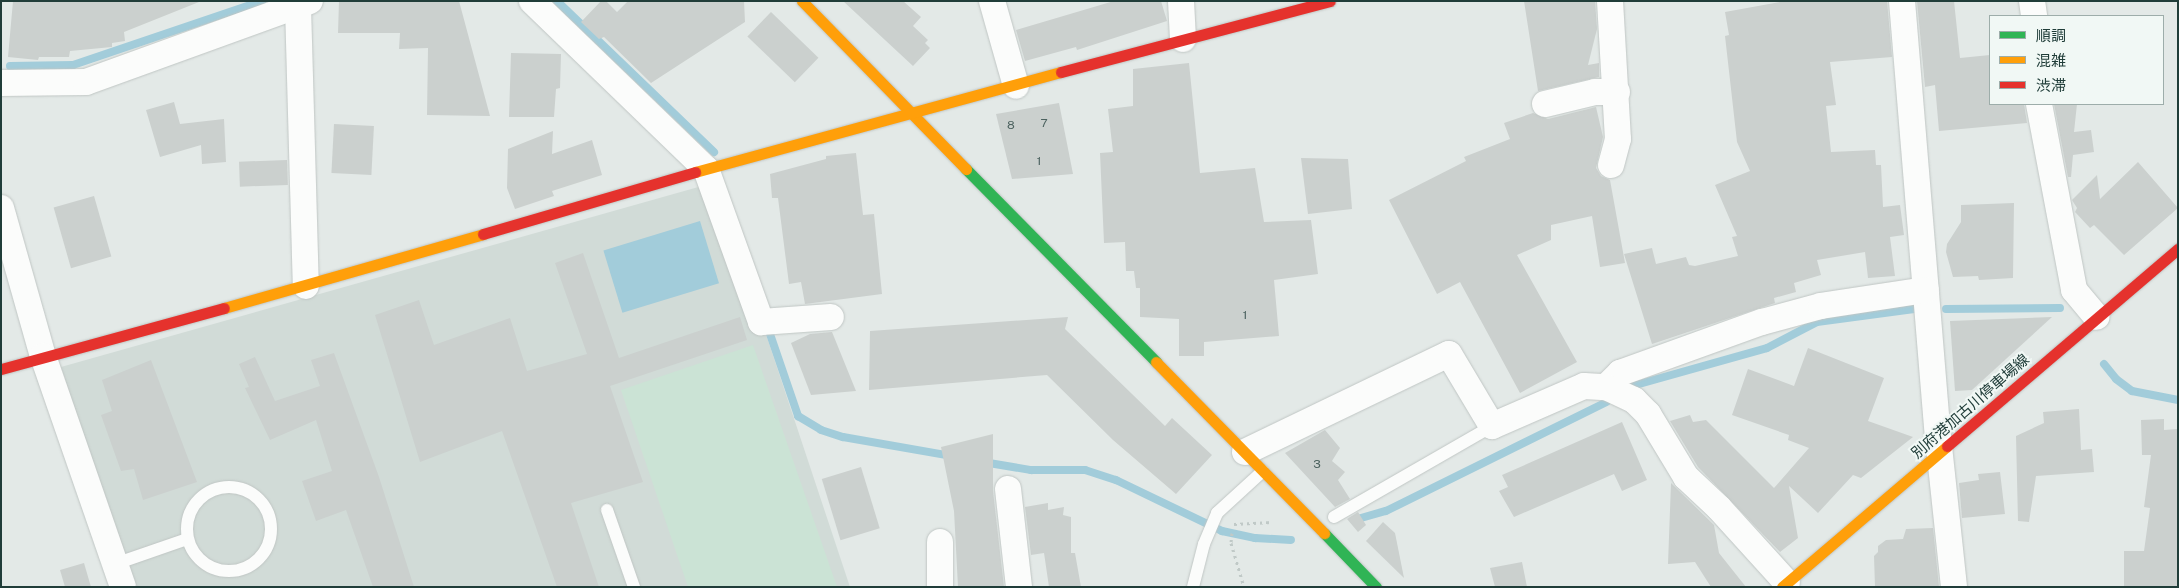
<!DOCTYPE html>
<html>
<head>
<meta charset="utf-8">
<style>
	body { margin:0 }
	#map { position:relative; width:2179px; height:588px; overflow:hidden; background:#e3e9e7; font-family:"Public Sans","Noto Sans JP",sans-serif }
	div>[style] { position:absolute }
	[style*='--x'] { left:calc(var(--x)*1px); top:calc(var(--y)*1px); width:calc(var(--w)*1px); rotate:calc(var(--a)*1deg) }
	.built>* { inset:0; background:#d1dbd7 }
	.green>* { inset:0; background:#cbe3d5 }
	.water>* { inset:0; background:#a2ccda; transform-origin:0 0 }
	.stream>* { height:8px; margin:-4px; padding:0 4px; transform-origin:4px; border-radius:4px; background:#a2ccda }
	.building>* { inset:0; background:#cbd0ce; transform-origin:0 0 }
	.path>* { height:3px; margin-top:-1.5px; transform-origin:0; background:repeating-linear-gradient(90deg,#c0c9c7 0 2.5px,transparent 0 6.5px) }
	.roads { filter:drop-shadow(0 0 1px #c0c6c4) drop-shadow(0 0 1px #c0c6c4) }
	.lane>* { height:12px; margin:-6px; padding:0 6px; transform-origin:6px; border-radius:6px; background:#fbfcfb }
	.lane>.ring { margin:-6px; padding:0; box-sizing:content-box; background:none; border:12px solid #fbfcfb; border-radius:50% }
	.street>* { height:26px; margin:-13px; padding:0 13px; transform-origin:13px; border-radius:13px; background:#fbfcfb }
	.fast>* { height:11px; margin:-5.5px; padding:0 5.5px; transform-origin:5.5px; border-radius:5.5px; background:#30b455 }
	.slow>* { height:11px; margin:-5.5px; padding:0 5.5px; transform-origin:5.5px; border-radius:5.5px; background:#ff9f0a }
	.jam>* { height:11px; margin:-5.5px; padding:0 5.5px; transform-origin:5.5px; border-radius:5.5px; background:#e5322d }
	span { translate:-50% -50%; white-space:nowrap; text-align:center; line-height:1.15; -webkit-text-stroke:4px #f1f8f5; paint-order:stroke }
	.number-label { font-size:12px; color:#4c625f }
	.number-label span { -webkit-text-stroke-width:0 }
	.street-label { font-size:15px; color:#203d39 }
	.frame { position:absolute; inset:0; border:2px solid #203d39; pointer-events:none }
	.legend { position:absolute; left:1989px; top:15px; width:175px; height:90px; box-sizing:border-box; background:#f1f8f5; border:1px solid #9dadaa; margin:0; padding:6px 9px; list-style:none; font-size:15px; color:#203d39 }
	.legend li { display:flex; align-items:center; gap:10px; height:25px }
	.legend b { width:25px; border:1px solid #9dadaa }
</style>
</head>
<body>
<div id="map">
	<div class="built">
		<i style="clip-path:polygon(709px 184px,723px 205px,850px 587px,132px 587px,61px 367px)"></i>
	</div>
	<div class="green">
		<i style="clip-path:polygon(753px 345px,837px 587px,688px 587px,621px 390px)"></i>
	</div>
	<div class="water">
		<i style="left:700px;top:221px;width:65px;height:101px;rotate:73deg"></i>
	</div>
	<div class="stream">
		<i style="--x:557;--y:1;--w:218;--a:43.9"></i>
		<i style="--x:10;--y:66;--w:63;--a:-0.9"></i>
		<i style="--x:73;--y:65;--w:200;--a:-18.7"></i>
		<i style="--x:1946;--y:309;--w:114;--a:-0.5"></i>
		<i style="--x:770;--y:334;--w:87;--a:71.1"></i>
		<i style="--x:798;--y:416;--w:27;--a:31"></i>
		<i style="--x:821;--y:430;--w:23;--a:18"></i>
		<i style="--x:843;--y:437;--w:111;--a:9.9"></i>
		<i style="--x:2104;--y:364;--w:19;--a:51"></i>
		<i style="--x:2116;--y:379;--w:20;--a:37"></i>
		<i style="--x:2132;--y:391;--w:47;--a:11.1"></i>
		<i style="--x:1632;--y:386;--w:140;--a:-15.7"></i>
		<i style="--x:1767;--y:348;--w:56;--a:-27.5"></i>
		<i style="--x:1817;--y:322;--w:98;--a:-7.6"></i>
		<i style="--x:983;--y:462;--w:49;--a:9.5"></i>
		<i style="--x:1031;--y:470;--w:54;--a:0"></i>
		<i style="--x:1085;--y:470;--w:33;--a:18"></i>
		<i style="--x:1116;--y:480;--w:118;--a:25.7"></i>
		<i style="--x:1222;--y:531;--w:34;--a:12"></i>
		<i style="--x:1255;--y:538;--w:36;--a:3"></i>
		<i style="--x:1354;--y:520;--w:33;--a:-16"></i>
		<i style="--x:1386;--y:511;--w:246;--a:-26.3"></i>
	</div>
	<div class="building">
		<i style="clip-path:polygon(13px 1px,198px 1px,199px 2px,124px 32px,125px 41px,112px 43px,112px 47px,70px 51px,69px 57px,39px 57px,38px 60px,8px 57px)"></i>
		<i style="clip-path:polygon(339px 1px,459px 1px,490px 116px,427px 115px,428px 48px,399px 49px,400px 33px,338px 33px)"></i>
		<i style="clip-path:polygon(601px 1px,606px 1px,617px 12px,628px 1px,744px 1px,745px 22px,651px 83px,604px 37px,599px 39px,581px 22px)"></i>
		<i style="clip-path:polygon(843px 1px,903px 1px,921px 17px,913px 26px,928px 40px,925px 43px,930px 48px,913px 66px)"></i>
		<i style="clip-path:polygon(1114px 1px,1161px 1px,1167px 21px,1077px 50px,1076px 47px,1025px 61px,1016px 30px)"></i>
		<i style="clip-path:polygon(1524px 1px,1595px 1px,1597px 29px,1588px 65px,1599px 63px,1599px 77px,1538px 91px)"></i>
		<i style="clip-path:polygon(1785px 1px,1887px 1px,1892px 57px,1830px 62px,1836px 105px,1826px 106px,1831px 152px,1875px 150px,1876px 165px,1881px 165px,1883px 207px,1900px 205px,1904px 235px,1890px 237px,1895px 276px,1868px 278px,1865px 252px,1817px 260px,1821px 275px,1794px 283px,1796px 292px,1774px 298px,1775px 303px,1652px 344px,1624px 254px,1652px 248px,1656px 264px,1686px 257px,1689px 265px,1695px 266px,1738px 256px,1732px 237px,1737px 236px,1715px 185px,1750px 171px,1737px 142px,1725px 36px,1729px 35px,1725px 12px)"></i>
		<i style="clip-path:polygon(1917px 1px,1954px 1px,1960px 58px,1990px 55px,1990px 104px,2024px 104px,2027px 123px,1939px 131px,1935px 85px,1925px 87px)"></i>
		<i style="left:771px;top:12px;width:66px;height:34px;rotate:44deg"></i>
		<i style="clip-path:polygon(511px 53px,561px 54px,560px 88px,556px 89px,554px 117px,509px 117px)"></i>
		<i style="clip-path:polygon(1189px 63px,1200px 173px,1255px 168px,1264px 222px,1311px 220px,1318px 274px,1274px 280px,1279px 336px,1204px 342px,1204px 356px,1179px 356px,1179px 319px,1140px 317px,1140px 288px,1136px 288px,1134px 271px,1126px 271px,1125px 242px,1104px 243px,1100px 153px,1113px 152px,1108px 109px,1133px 106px,1133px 69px)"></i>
		<i style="clip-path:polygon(174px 102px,180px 124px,224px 119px,226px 162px,202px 164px,201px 145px,160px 157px,146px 110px)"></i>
		<i style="clip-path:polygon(1059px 103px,1073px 174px,1012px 179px,996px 114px)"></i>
		<i style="clip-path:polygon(2054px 104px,2077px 104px,2074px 132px,2091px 130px,2094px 152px,2073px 155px,2071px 177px,2068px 177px)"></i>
		<i style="clip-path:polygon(1596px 107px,1603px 137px,1596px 168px,1601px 176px,1610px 180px,1625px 263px,1600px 267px,1592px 216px,1551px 225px,1551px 240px,1517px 255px,1577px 362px,1520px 393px,1460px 282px,1437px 294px,1389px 200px,1466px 161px,1464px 157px,1510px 139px,1504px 123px,1533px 113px,1548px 119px)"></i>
		<i style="left:334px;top:124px;width:40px;height:49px;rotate:3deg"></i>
		<i style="clip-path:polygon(553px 131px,552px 154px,592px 140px,602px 175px,552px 191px,554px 196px,515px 209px,507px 188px,508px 149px)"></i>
		<i style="clip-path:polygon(856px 153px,863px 215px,874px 214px,882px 294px,805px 304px,801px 282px,789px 284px,778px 198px,772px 198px,770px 174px,826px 159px,826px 156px)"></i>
		<i style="clip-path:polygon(1301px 158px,1348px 159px,1352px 209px,1308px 214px)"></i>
		<i style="left:287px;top:160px;width:25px;height:48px;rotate:88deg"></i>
		<i style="clip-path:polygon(2138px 162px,2178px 208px,2124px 255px,2094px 225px,2090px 228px,2075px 212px,2077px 208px,2072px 200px,2097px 175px,2100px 199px)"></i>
		<i style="left:94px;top:196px;width:63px;height:42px;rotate:74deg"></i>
		<i style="clip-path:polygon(2014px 203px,2013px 278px,1979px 280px,1978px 276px,1953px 277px,1946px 252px,1947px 244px,1961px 222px,1961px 205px)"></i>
		<i style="clip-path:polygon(583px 253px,619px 358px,740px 317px,747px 340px,610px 386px,643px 482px,571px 503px,599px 587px,557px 587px,502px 431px,420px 462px,375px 315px,419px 300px,434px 345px,510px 318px,527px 371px,587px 354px,555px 263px)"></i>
		<i style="clip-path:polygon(1068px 317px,1065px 329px,1165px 426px,1172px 418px,1212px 455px,1176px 494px,1113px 440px,1047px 375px,869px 390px,870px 331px)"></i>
		<i style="clip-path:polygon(2052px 317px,1972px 390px,1955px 391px,1950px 321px)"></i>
		<i style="clip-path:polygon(832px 332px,856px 391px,811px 395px,791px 343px,810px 334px)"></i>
		<i style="clip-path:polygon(1808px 348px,1884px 378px,1868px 421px,1913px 437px,1861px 478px,1853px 475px,1818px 513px,1789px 486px,1798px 538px,1780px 552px,1698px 467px,1670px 421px,1690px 415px,1693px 422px,1706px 420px,1774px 488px,1809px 448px,1788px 440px,1789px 435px,1732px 415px,1748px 369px,1794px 386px)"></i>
		<i style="clip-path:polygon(334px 353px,379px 477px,414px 587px,373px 587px,346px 510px,316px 521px,302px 481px,332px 471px,316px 420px,270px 440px,245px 388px,249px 387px,239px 364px,255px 357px,275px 401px,320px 386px,311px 360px)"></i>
		<i style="clip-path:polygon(151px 360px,197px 482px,143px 500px,134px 469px,121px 471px,101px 415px,112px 411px,102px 380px)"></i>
		<i style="clip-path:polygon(2079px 409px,2081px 450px,2092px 449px,2094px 472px,2036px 476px,2029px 522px,2018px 521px,2016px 436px,2044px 423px,2043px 412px)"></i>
		<i style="clip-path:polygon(2164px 419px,2164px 430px,2178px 429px,2178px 587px,2124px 587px,2124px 551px,2144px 551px,2150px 508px,2144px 507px,2151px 455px,2142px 455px,2141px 420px)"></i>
		<i style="clip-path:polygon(1622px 422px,1647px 480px,1622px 491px,1614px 474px,1514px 517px,1499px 491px,1508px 487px,1502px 475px)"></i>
		<i style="clip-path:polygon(1325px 430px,1340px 448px,1332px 461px,1345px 472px,1338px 480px,1350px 499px,1335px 507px,1285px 453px)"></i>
		<i style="clip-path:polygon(993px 434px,993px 491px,1004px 587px,958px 587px,954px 511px,941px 447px)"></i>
		<i style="left:861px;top:467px;width:64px;height:41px;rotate:73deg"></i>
		<i style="clip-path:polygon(2000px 472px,2005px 514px,1962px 518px,1959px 483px,1979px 480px,1978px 474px)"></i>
		<i style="clip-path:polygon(1671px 483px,1714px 525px,1719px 553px,1746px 587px,1711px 587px,1695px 562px,1668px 564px)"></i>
		<i style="clip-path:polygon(1048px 503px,1048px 510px,1064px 507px,1063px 515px,1071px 517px,1071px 553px,1075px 553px,1081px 587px,1049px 587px,1044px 553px,1031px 555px,1025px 507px)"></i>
		<i style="clip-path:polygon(1358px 512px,1366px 525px,1358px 532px,1347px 519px)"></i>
		<i style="clip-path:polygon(1383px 522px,1395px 533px,1404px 578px,1366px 541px)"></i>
		<i style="clip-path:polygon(1933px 528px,1939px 587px,1875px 587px,1874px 556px,1878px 552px,1878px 546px,1886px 540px,1903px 539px,1906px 529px)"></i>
		<i style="clip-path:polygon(1522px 562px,1527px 587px,1495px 587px,1490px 568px)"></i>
		<i style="clip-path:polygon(84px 563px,91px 587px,65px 587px,60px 570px)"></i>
	</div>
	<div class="path">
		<i style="--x:1234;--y:524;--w:39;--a:-3"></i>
		<i style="--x:1232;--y:533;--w:10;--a:96"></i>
		<i style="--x:1231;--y:543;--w:46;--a:73.5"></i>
	</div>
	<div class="roads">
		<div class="lane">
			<i class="ring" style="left:187px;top:487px;width:72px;height:72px"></i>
			<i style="--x:607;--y:510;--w:82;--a:70.7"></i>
			<i style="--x:1334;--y:517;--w:182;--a:-29.9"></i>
			<i style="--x:115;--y:564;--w:76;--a:-19.1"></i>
			<i style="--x:1193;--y:587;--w:44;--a:-75.7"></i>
			<i style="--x:1204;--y:544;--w:34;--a:-67"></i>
			<i style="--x:1217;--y:513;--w:62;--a:-42.4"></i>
		</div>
		<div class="street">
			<i style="--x:293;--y:1;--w:7;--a:45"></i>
			<i style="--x:298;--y:6;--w:280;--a:88.4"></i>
			<i style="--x:532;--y:1;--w:242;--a:44"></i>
			<i style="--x:706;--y:169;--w:163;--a:70.2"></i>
			<i style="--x:761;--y:322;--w:70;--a:-4.1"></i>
			<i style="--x:992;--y:1;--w:88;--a:74.2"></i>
			<i style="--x:1181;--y:1;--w:38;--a:87"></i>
			<i style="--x:1610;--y:1;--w:138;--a:86.7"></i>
			<i style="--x:1618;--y:139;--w:27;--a:105"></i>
			<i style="--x:1902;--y:1;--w:437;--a:85.3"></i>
			<i style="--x:1938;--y:437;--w:151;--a:83.9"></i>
			<i style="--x:2032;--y:1;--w:15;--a:82"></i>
			<i style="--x:1;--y:83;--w:85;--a:-0.7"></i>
			<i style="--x:86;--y:82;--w:238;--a:-19.9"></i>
			<i style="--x:1545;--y:104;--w:51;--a:-13.5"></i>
			<i style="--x:1595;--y:92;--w:22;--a:0"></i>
			<i style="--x:2039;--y:104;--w:189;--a:79.3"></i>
			<i style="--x:2074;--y:290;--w:35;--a:50"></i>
			<i style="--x:1;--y:208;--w:154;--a:74.2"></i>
			<i style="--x:43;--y:356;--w:244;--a:70.9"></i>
			<i style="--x:1606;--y:387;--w:20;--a:-45"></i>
			<i style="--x:1620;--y:373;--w:151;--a:-19.8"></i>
			<i style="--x:1762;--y:322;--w:61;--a:-15.2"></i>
			<i style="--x:1821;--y:306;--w:106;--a:-8.7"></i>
			<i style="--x:1245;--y:452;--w:226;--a:-25.7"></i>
			<i style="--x:1449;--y:354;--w:84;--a:59.2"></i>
			<i style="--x:1492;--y:426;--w:100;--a:-23.5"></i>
			<i style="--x:1584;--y:386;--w:22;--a:3"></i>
			<i style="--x:1606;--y:387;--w:31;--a:25"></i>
			<i style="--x:1634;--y:400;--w:20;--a:45"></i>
			<i style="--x:1648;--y:414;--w:74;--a:58.9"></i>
			<i style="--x:1686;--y:477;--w:45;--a:43.2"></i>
			<i style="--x:1719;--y:508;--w:101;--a:47.8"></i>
			<i style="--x:1008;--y:489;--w:99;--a:83.6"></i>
			<i style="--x:940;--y:542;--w:45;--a:90"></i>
		</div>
		<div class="fast">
			<i style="--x:966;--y:169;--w:271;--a:45.4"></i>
			<i style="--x:1324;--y:533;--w:75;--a:46.1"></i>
		</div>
		<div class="slow">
			<i style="--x:802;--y:1;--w:235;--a:45.7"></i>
			<i style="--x:695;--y:172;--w:379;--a:-15.3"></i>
			<i style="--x:224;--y:308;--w:269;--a:-15.9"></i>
			<i style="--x:1156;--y:362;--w:240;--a:45.5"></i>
			<i style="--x:1782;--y:587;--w:217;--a:-40.5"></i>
		</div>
		<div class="jam">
			<i style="--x:1061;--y:72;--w:278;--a:-14.8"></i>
			<i style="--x:483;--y:234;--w:221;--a:-16.3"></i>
			<i style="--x:1;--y:369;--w:231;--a:-15.3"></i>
			<i style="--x:1947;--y:446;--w:304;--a:-40.5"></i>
		</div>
	</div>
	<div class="number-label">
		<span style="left:1044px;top:124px">7</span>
		<span style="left:1011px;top:126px">8</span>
		<span style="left:1039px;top:162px">1</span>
		<span style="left:1245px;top:316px">1</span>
		<span style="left:1317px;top:465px">3</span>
	</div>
	<div class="street-label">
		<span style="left:1970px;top:406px;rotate:-41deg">別府港加古川停車場線</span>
	</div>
	<div class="frame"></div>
	<ul class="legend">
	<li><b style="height:6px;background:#30b455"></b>順調</li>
	<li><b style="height:6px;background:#ff9f0a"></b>混雑</li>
	<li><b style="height:6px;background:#e5322d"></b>渋滞</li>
	</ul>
</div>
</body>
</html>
